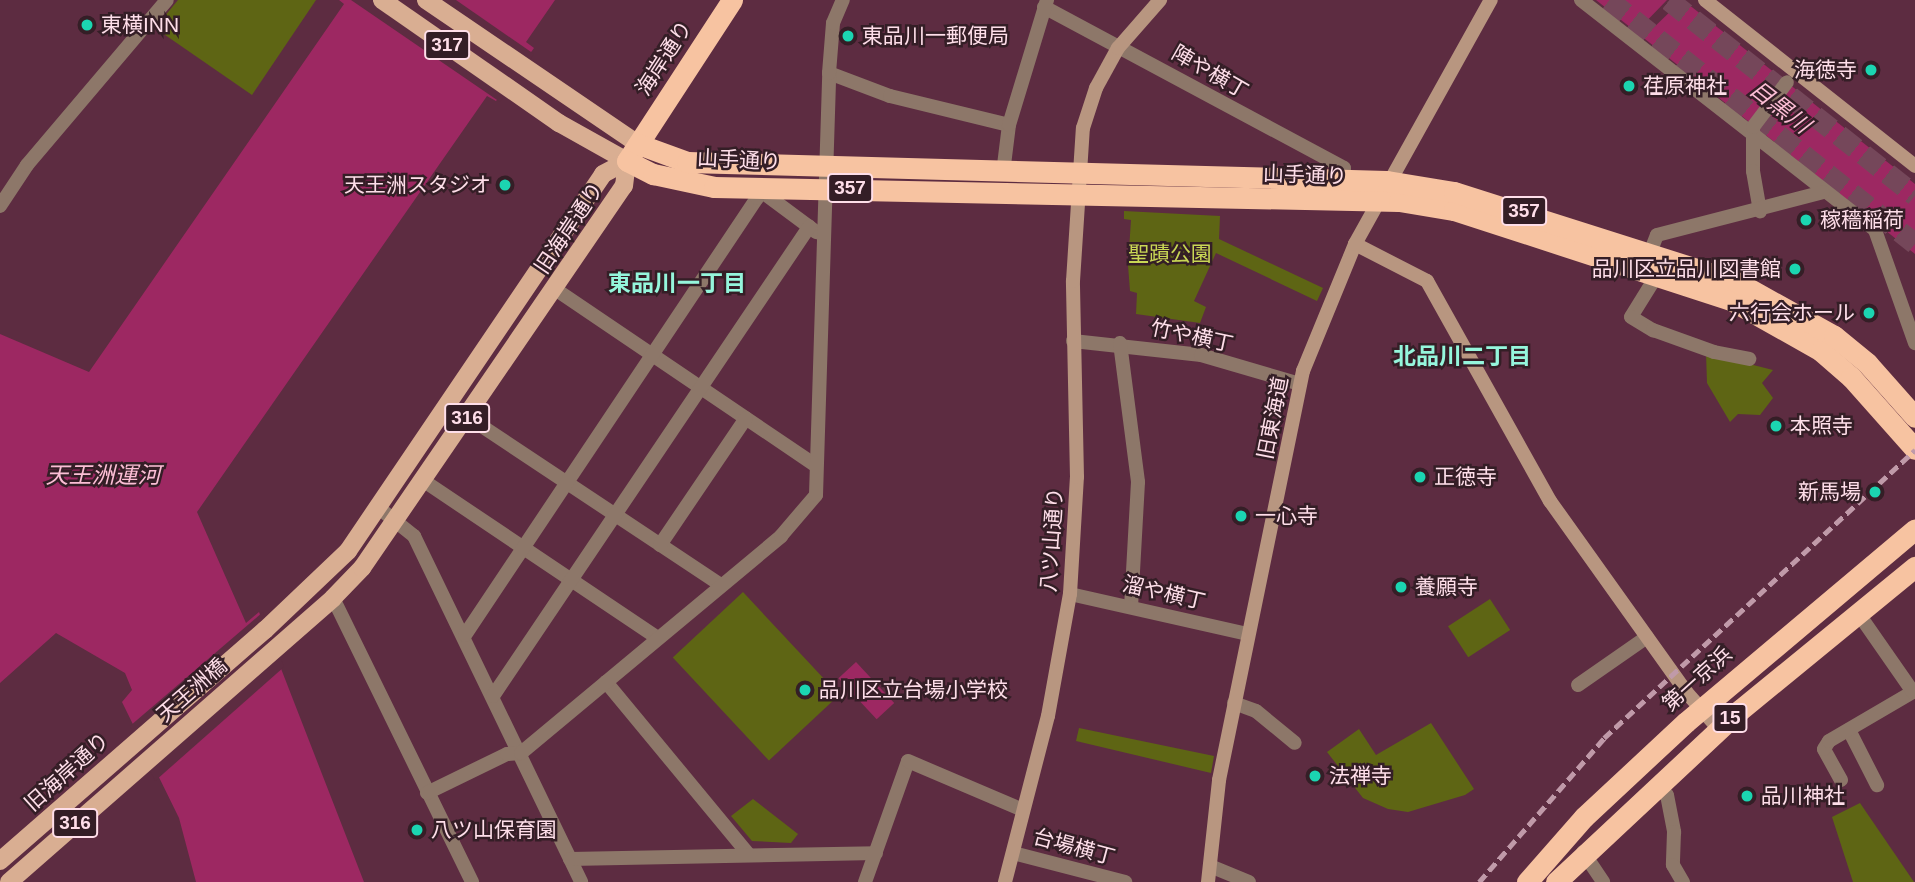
<!DOCTYPE html>
<html>
<head>
<meta charset="utf-8">
<style>
	body { margin:0 }
	#map { position:relative; width:1915px; height:882px; overflow:hidden; background:#5d2c41; font-family:Arial,"Noto Sans JP",sans-serif }
	div>[style] { position:absolute }
	[style*='--x'] { left:calc(var(--x)*1px); top:calc(var(--y)*1px); width:calc(var(--w)*1px); rotate:calc(var(--a)*1deg) }
	.green>* { inset:0; background:#5e6514; transform-origin:0 0 }
	.water>* { inset:0; background:#9d2862; transform-origin:0 0 }
	.pier>* { inset:0; background:#5d2c41 }
	.highway-tunnel>* { height:21px; margin-top:-10.5px; transform-origin:0; background:repeating-linear-gradient(90deg,#75475a 0 21px,transparent 0 31px) }
	.street>* { height:14px; margin:-7px; padding:0 7px; transform-origin:7px; border-radius:7px; background:#8d7769 }
	.secondary>* { height:14px; margin:-7px; padding:0 7px; transform-origin:7px; border-radius:7px; background:#b89680 }
	.primary>* { height:18px; margin:-9px; padding:0 9px; transform-origin:9px; border-radius:9px; background:#d9ae92 }
	.highway>* { height:21px; margin:-10.5px; padding:0 10.5px; transform-origin:10.5px; border-radius:10.5px; background:#f7c3a1 }
	.rail>* { height:4.5px; margin-top:-2.25px; transform-origin:0; background:repeating-linear-gradient(90deg,#c09aa9 0 10px,transparent 0 15px) }
	.street-bridge>* { height:14px; margin:-7px; padding:0 7px; transform-origin:7px; border-radius:7px; background:#8d7769 }
	.dots>* { width:19px; height:19px; translate:-50% -50%; box-sizing:border-box; border:4px solid #341e26; border-radius:50% }
	span { translate:-50% -50%; white-space:nowrap; text-align:center; line-height:1.15; -webkit-text-stroke:5px #341e26; paint-order:stroke }
	.shield-label span { padding:2px 5px; background:#341e26; border:2px solid; border-radius:5px; -webkit-text-stroke-width:0 }
	.shield-label { font-size:19px; color:#fedee9; font-weight:700 }
	.poi-label { font-size:21px; color:#fedee9 }
	.left { translate:0 -50%; text-align:left }
	.right { translate:-100% -50%; text-align:right }
	.street-label { font-size:21px; color:#fedee9 }
	.park-label { font-size:21px; color:#c9d755 }
	.water-label { font-size:23px; color:#fcbed5; font-style:italic }
	.neighbourhood-label { font-size:23px; color:#95f6dc; font-weight:700 }
</style>
</head>
<body>
<div id="map">
	<div class="green">
		<i style="clip-path:polygon(178px 0,316px 0,252px 95px,155px 28px)"></i>
		<i style="clip-path:polygon(1124px 211px,1220px 216px,1219px 239px,1323px 288px,1317px 301px,1216px 253px,1194px 301px,1206px 307px,1200px 323px,1136px 314px,1137px 293px,1130px 291px,1128px 265px,1131px 220px,1124px 219px)"></i>
		<i style="clip-path:polygon(1706px 353px,1773px 370px,1762px 383px,1773px 398px,1760px 415px,1738px 414px,1730px 422px,1707px 383px)"></i>
		<i style="left:743px;top:592px;width:141px;height:96px;rotate:47deg"></i>
		<i style="left:1490px;top:599px;width:37px;height:50px;rotate:57deg"></i>
		<i style="clip-path:polygon(1431px 723px,1474px 789px,1465px 795px,1408px 812px,1388px 809px,1363px 798px,1327px 752px,1359px 729px,1376px 755px)"></i>
		<i style="clip-path:polygon(1079px 728px,1214px 756px,1211px 773px,1076px 741px)"></i>
		<i style="clip-path:polygon(753px 799px,798px 834px,791px 843px,752px 841px,731px 816px)"></i>
		<i style="clip-path:polygon(1860px 803px,1914px 882px,1853px 882px,1832px 817px)"></i>
	</div>
	<div class="water">
		<i style="clip-path:polygon(339px 0,555px 0,526px 42px,534px 48px,496px 101px,487px 96px,197px 512px,246px 623px,259px 612px,364px 882px,196px 882px,179px 818px,122px 702px,132px 690px,125px 673px,56px 633px,0 683px,0 334px,89px 372px,344px 4px)"></i>
		<i style="clip-path:polygon(1596px 0,1683px 0,1915px 184px,1915px 254px)"></i>
		<i style="left:856px;top:662px;width:56px;height:24px;rotate:47deg"></i>
	</div>
	<div class="pier">
		<i style="clip-path:polygon(351px 0,456px 0,534px 54px,500px 102px)"></i>
		<i style="clip-path:polygon(1667px 0,1682px 0,1641px 40px,1634px 34px)"></i>
		<i style="clip-path:polygon(263px 612px,284px 667px,155px 781px,130px 726px)"></i>
	</div>
	<div class="highway-tunnel">
		<i style="--x:1609;--y:0;--w:391;--a:38.5"></i>
		<i style="--x:1669;--y:0;--w:314;--a:38.4"></i>
	</div>
	<div class="street">
		<i style="--x:1581;--y:0;--w:373;--a:38"></i>
		<i style="--x:1875;--y:230;--w:120;--a:70.5"></i>
		<i style="--x:1044;--y:7;--w:340;--a:28.2"></i>
		<i style="--x:1344;--y:168;--w:12;--a:95"></i>
		<i style="--x:829;--y:73;--w:65;--a:20.7"></i>
		<i style="--x:890;--y:96;--w:122;--a:13.7"></i>
		<i style="--x:1753;--y:128;--w:43;--a:90"></i>
		<i style="--x:1753;--y:171;--w:41;--a:80.1"></i>
		<i style="--x:1003;--y:173;--w:48;--a:-82.9"></i>
		<i style="--x:1009;--y:125;--w:131;--a:-73.1"></i>
		<i style="--x:757;--y:188;--w:74;--a:36.7"></i>
		<i style="--x:0;--y:206;--w:49;--a:-56.6"></i>
		<i style="--x:27;--y:165;--w:216;--a:-49.7"></i>
		<i style="--x:1650;--y:253;--w:19;--a:-69"></i>
		<i style="--x:1657;--y:235;--w:171;--a:-14.5"></i>
		<i style="--x:1657;--y:275;--w:49;--a:121.8"></i>
		<i style="--x:1631;--y:317;--w:26;--a:31"></i>
		<i style="--x:1653;--y:330;--w:65;--a:19.8"></i>
		<i style="--x:1714;--y:352;--w:36;--a:11"></i>
		<i style="--x:555;--y:289;--w:312;--a:34.1"></i>
		<i style="--x:1073;--y:341;--w:129;--a:6.2"></i>
		<i style="--x:1201;--y:355;--w:103;--a:16.3"></i>
		<i style="--x:1120;--y:343;--w:140;--a:82.6"></i>
		<i style="--x:1138;--y:482;--w:124;--a:93.2"></i>
		<i style="--x:468;--y:417;--w:304;--a:33.6"></i>
		<i style="--x:424;--y:481;--w:280;--a:33.9"></i>
		<i style="--x:379;--y:508;--w:45;--a:38.7"></i>
		<i style="--x:414;--y:536;--w:384;--a:64.2"></i>
		<i style="--x:660;--y:545;--w:153;--a:-55.9"></i>
		<i style="--x:1070;--y:594;--w:182;--a:12.7"></i>
		<i style="--x:333;--y:598;--w:316;--a:63.9"></i>
		<i style="--x:465;--y:635;--w:526;--a:-56.25"></i>
		<i style="--x:757;--y:198;--w:10;--a:-90"></i>
		<i style="--x:606;--y:682;--w:224;--a:50.4"></i>
		<i style="--x:1578;--y:685;--w:84;--a:-34.8"></i>
		<i style="--x:493;--y:696;--w:566;--a:-56.03"></i>
		<i style="--x:1234;--y:703;--w:23;--a:20"></i>
		<i style="--x:1256;--y:711;--w:50;--a:39.4"></i>
		<i style="--x:1849;--y:730;--w:62;--a:63"></i>
		<i style="--x:1841;--y:780;--w:35;--a:-119"></i>
		<i style="--x:1824;--y:749;--w:9;--a:-58"></i>
		<i style="--x:1829;--y:741;--w:97;--a:-30.3"></i>
		<i style="--x:1913;--y:692;--w:96;--a:-124.8"></i>
		<i style="--x:1654;--y:787;--w:15;--a:32"></i>
		<i style="--x:1667;--y:795;--w:38;--a:79"></i>
		<i style="--x:1674;--y:832;--w:33;--a:92"></i>
		<i style="--x:1673;--y:865;--w:20;--a:60"></i>
		<i style="--x:427;--y:793;--w:89;--a:-26"></i>
		<i style="--x:507;--y:754;--w:14;--a:-4"></i>
		<i style="--x:521;--y:753;--w:339;--a:-39.8"></i>
		<i style="--x:781;--y:536;--w:54;--a:-49.5"></i>
		<i style="--x:816;--y:495;--w:422;--a:-88.2"></i>
		<i style="--x:829;--y:73;--w:50;--a:-85.4"></i>
		<i style="--x:833;--y:23;--w:25;--a:-67"></i>
		<i style="--x:1583;--y:852;--w:36;--a:56"></i>
		<i style="--x:1013;--y:853;--w:116;--a:14.5"></i>
		<i style="--x:570;--y:859;--w:306;--a:-1.1"></i>
		<i style="--x:1210;--y:866;--w:42;--a:22.3"></i>
		<i style="--x:865;--y:882;--w:128;--a:-70.4"></i>
		<i style="--x:908;--y:761;--w:125;--a:23.1"></i>
	</div>
	<div class="secondary">
		<i style="--x:1705;--y:0;--w:268;--a:38.3"></i>
		<i style="--x:1355;--y:244;--w:81;--a:27.2"></i>
		<i style="--x:1427;--y:281;--w:252;--a:60.8"></i>
		<i style="--x:1550;--y:501;--w:236;--a:54.5"></i>
		<i style="--x:1687;--y:693;--w:47;--a:48.5"></i>
		<i style="--x:1005;--y:882;--w:171;--a:-75.5"></i>
		<i style="--x:1048;--y:716;--w:124;--a:-79.8"></i>
		<i style="--x:1070;--y:594;--w:117;--a:-86.6"></i>
		<i style="--x:1077;--y:477;--w:196;--a:-91.2"></i>
		<i style="--x:1073;--y:281;--w:153;--a:-86.3"></i>
		<i style="--x:1083;--y:128;--w:42;--a:-72"></i>
		<i style="--x:1096;--y:88;--w:46;--a:-61.2"></i>
		<i style="--x:1118;--y:48;--w:64;--a:-48.8"></i>
		<i style="--x:1208;--y:882;--w:103;--a:-83.8"></i>
		<i style="--x:1219;--y:780;--w:418;--a:-78.4"></i>
		<i style="--x:1303;--y:371;--w:137;--a:-67.7"></i>
		<i style="--x:1355;--y:244;--w:279;--a:-60.9"></i>
	</div>
	<div class="primary">
		<i style="--x:382;--y:0;--w:216;--a:34.8"></i>
		<i style="--x:559;--y:123;--w:78;--a:29.2"></i>
		<i style="--x:426;--y:0;--w:256;--a:34.2"></i>
		<i style="--x:0;--y:861;--w:352;--a:-41.1"></i>
		<i style="--x:265;--y:630;--w:115;--a:-43.6"></i>
		<i style="--x:348;--y:551;--w:455;--a:-55.9"></i>
		<i style="--x:603;--y:174;--w:27;--a:-28"></i>
		<i style="--x:9;--y:882;--w:431;--a:-41.2"></i>
		<i style="--x:333;--y:598;--w:42;--a:-46"></i>
		<i style="--x:362;--y:568;--w:463;--a:-55.6"></i>
		<i style="--x:624;--y:186;--w:25;--a:-83"></i>
	</div>
	<div class="highway">
		<i style="--x:732;--y:0;--w:192;--a:123.1"></i>
		<i style="--x:627;--y:161;--w:29;--a:27"></i>
		<i style="--x:653;--y:174;--w:62;--a:12"></i>
		<i style="--x:714;--y:187;--w:685;--a:1.17"></i>
		<i style="--x:1399;--y:201;--w:56;--a:9.3"></i>
		<i style="--x:1454;--y:210;--w:291;--a:18"></i>
		<i style="--x:1731;--y:300;--w:103;--a:29.5"></i>
		<i style="--x:1821;--y:351;--w:40;--a:41"></i>
		<i style="--x:1851;--y:377;--w:96;--a:48.4"></i>
		<i style="--x:638;--y:144;--w:52;--a:20.2"></i>
		<i style="--x:687;--y:162;--w:700;--a:1.55"></i>
		<i style="--x:1387;--y:181;--w:68;--a:9.3"></i>
		<i style="--x:1454;--y:192;--w:297;--a:17.6"></i>
		<i style="--x:1737;--y:282;--w:111;--a:29.1"></i>
		<i style="--x:1834;--y:336;--w:43;--a:39.3"></i>
		<i style="--x:1867;--y:363;--w:72;--a:48.4"></i>
		<i style="--x:1527;--y:882;--w:86;--a:-48.8"></i>
		<i style="--x:1584;--y:817;--w:139;--a:-43"></i>
		<i style="--x:1686;--y:722;--w:299;--a:-40.1"></i>
		<i style="--x:1556;--y:882;--w:252;--a:-43.1"></i>
		<i style="--x:1740;--y:710;--w:226;--a:-39.3"></i>
	</div>
	<div class="rail">
		<i style="--x:1479;--y:882;--w:191;--a:-49"></i>
		<i style="--x:1604;--y:738;--w:424;--a:-42.8"></i>
	</div>
	<div class="street-bridge">
		<i style="--x:1753;--y:127;--w:56;--a:-52.9"></i>
	</div>
	<div class="dots">
		<i style="left:87px;top:25px;background:#1bd5b1"></i>
		<i style="left:848px;top:36px;background:#1bd5b1"></i>
		<i style="left:1871px;top:70px;background:#1bd5b1"></i>
		<i style="left:1629px;top:86px;background:#1bd5b1"></i>
		<i style="left:505px;top:185px;background:#1bd5b1"></i>
		<i style="left:1806px;top:220px;background:#1bd5b1"></i>
		<i style="left:1795px;top:269px;background:#1bd5b1"></i>
		<i style="left:1869px;top:313px;background:#1bd5b1"></i>
		<i style="left:1776px;top:426px;background:#1bd5b1"></i>
		<i style="left:1420px;top:477px;background:#1bd5b1"></i>
		<i style="left:1875px;top:492px;background:#1bd5b1"></i>
		<i style="left:1241px;top:516px;background:#1bd5b1"></i>
		<i style="left:1401px;top:587px;background:#1bd5b1"></i>
		<i style="left:805px;top:690px;background:#1bd5b1"></i>
		<i style="left:1315px;top:776px;background:#1bd5b1"></i>
		<i style="left:1747px;top:796px;background:#1bd5b1"></i>
		<i style="left:417px;top:830px;background:#1bd5b1"></i>
	</div>
	<div class="shield-label">
		<span style="left:447px;top:45px">317</span>
		<span style="left:850px;top:188px">357</span>
		<span style="left:1524px;top:211px">357</span>
		<span style="left:467px;top:418px">316</span>
		<span style="left:1730px;top:718px">15</span>
		<span style="left:75px;top:823px">316</span>
	</div>
	<div class="poi-label">
		<span class="left" style="left:101px;top:25px">東横INN</span>
		<span class="left" style="left:862px;top:36px">東品川一郵便局</span>
		<span class="right" style="left:1857px;top:70px">海徳寺</span>
		<span class="left" style="left:1643px;top:86px">荏原神社</span>
		<span class="right" style="left:491px;top:185px">天王洲スタジオ</span>
		<span class="left" style="left:1820px;top:220px">稼穡稲荷</span>
		<span class="right" style="left:1781px;top:269px">品川区立品川図書館</span>
		<span class="right" style="left:1855px;top:313px">六行会ホール</span>
		<span class="left" style="left:1790px;top:426px">本照寺</span>
		<span class="left" style="left:1434px;top:477px">正徳寺</span>
		<span class="right" style="left:1861px;top:492px">新馬場</span>
		<span class="left" style="left:1255px;top:516px">一心寺</span>
		<span class="left" style="left:1415px;top:587px">養願寺</span>
		<span class="left" style="left:819px;top:690px">品川区立台場小学校</span>
		<span class="left" style="left:1329px;top:776px">法禅寺</span>
		<span class="left" style="left:1761px;top:796px">品川神社</span>
		<span class="left" style="left:431px;top:830px">八ツ山保育園</span>
	</div>
	<div class="street-label">
		<span style="left:664px;top:58px;rotate:-57deg">海岸通り</span>
		<span style="left:1210px;top:72px;rotate:30deg">陣や横丁</span>
		<span style="left:739px;top:160px;rotate:3deg">山手通り</span>
		<span style="left:1305px;top:175px;rotate:2deg">山手通り</span>
		<span style="left:569px;top:228px;rotate:-56deg">旧海岸通り</span>
		<span style="left:1192px;top:336px;rotate:12deg">竹や横丁</span>
		<span style="left:1273px;top:418px;rotate:-79deg">旧東海道</span>
		<span style="left:1052px;top:540px;rotate:-86deg">八ツ山通り</span>
		<span style="left:1164px;top:593px;rotate:13deg">溜や横丁</span>
		<span style="left:1697px;top:679px;rotate:-42deg">第一京浜</span>
		<span style="left:192px;top:690px;rotate:-41deg">天王洲橋</span>
		<span style="left:67px;top:772px;rotate:-42deg">旧海岸通り</span>
		<span style="left:1074px;top:847px;rotate:15deg">台場横丁</span>
	</div>
	<div class="park-label">
		<span style="left:1170px;top:254px">聖蹟公園</span>
	</div>
	<div class="water-label">
		<span style="left:1780px;top:107px;rotate:38deg">目黒川</span>
		<span style="left:103px;top:475px">天王洲運河</span>
	</div>
	<div class="neighbourhood-label">
		<span style="left:677px;top:283px">東品川一丁目</span>
		<span style="left:1462px;top:356px">北品川二丁目</span>
	</div>
</div>
</body>
</html>
